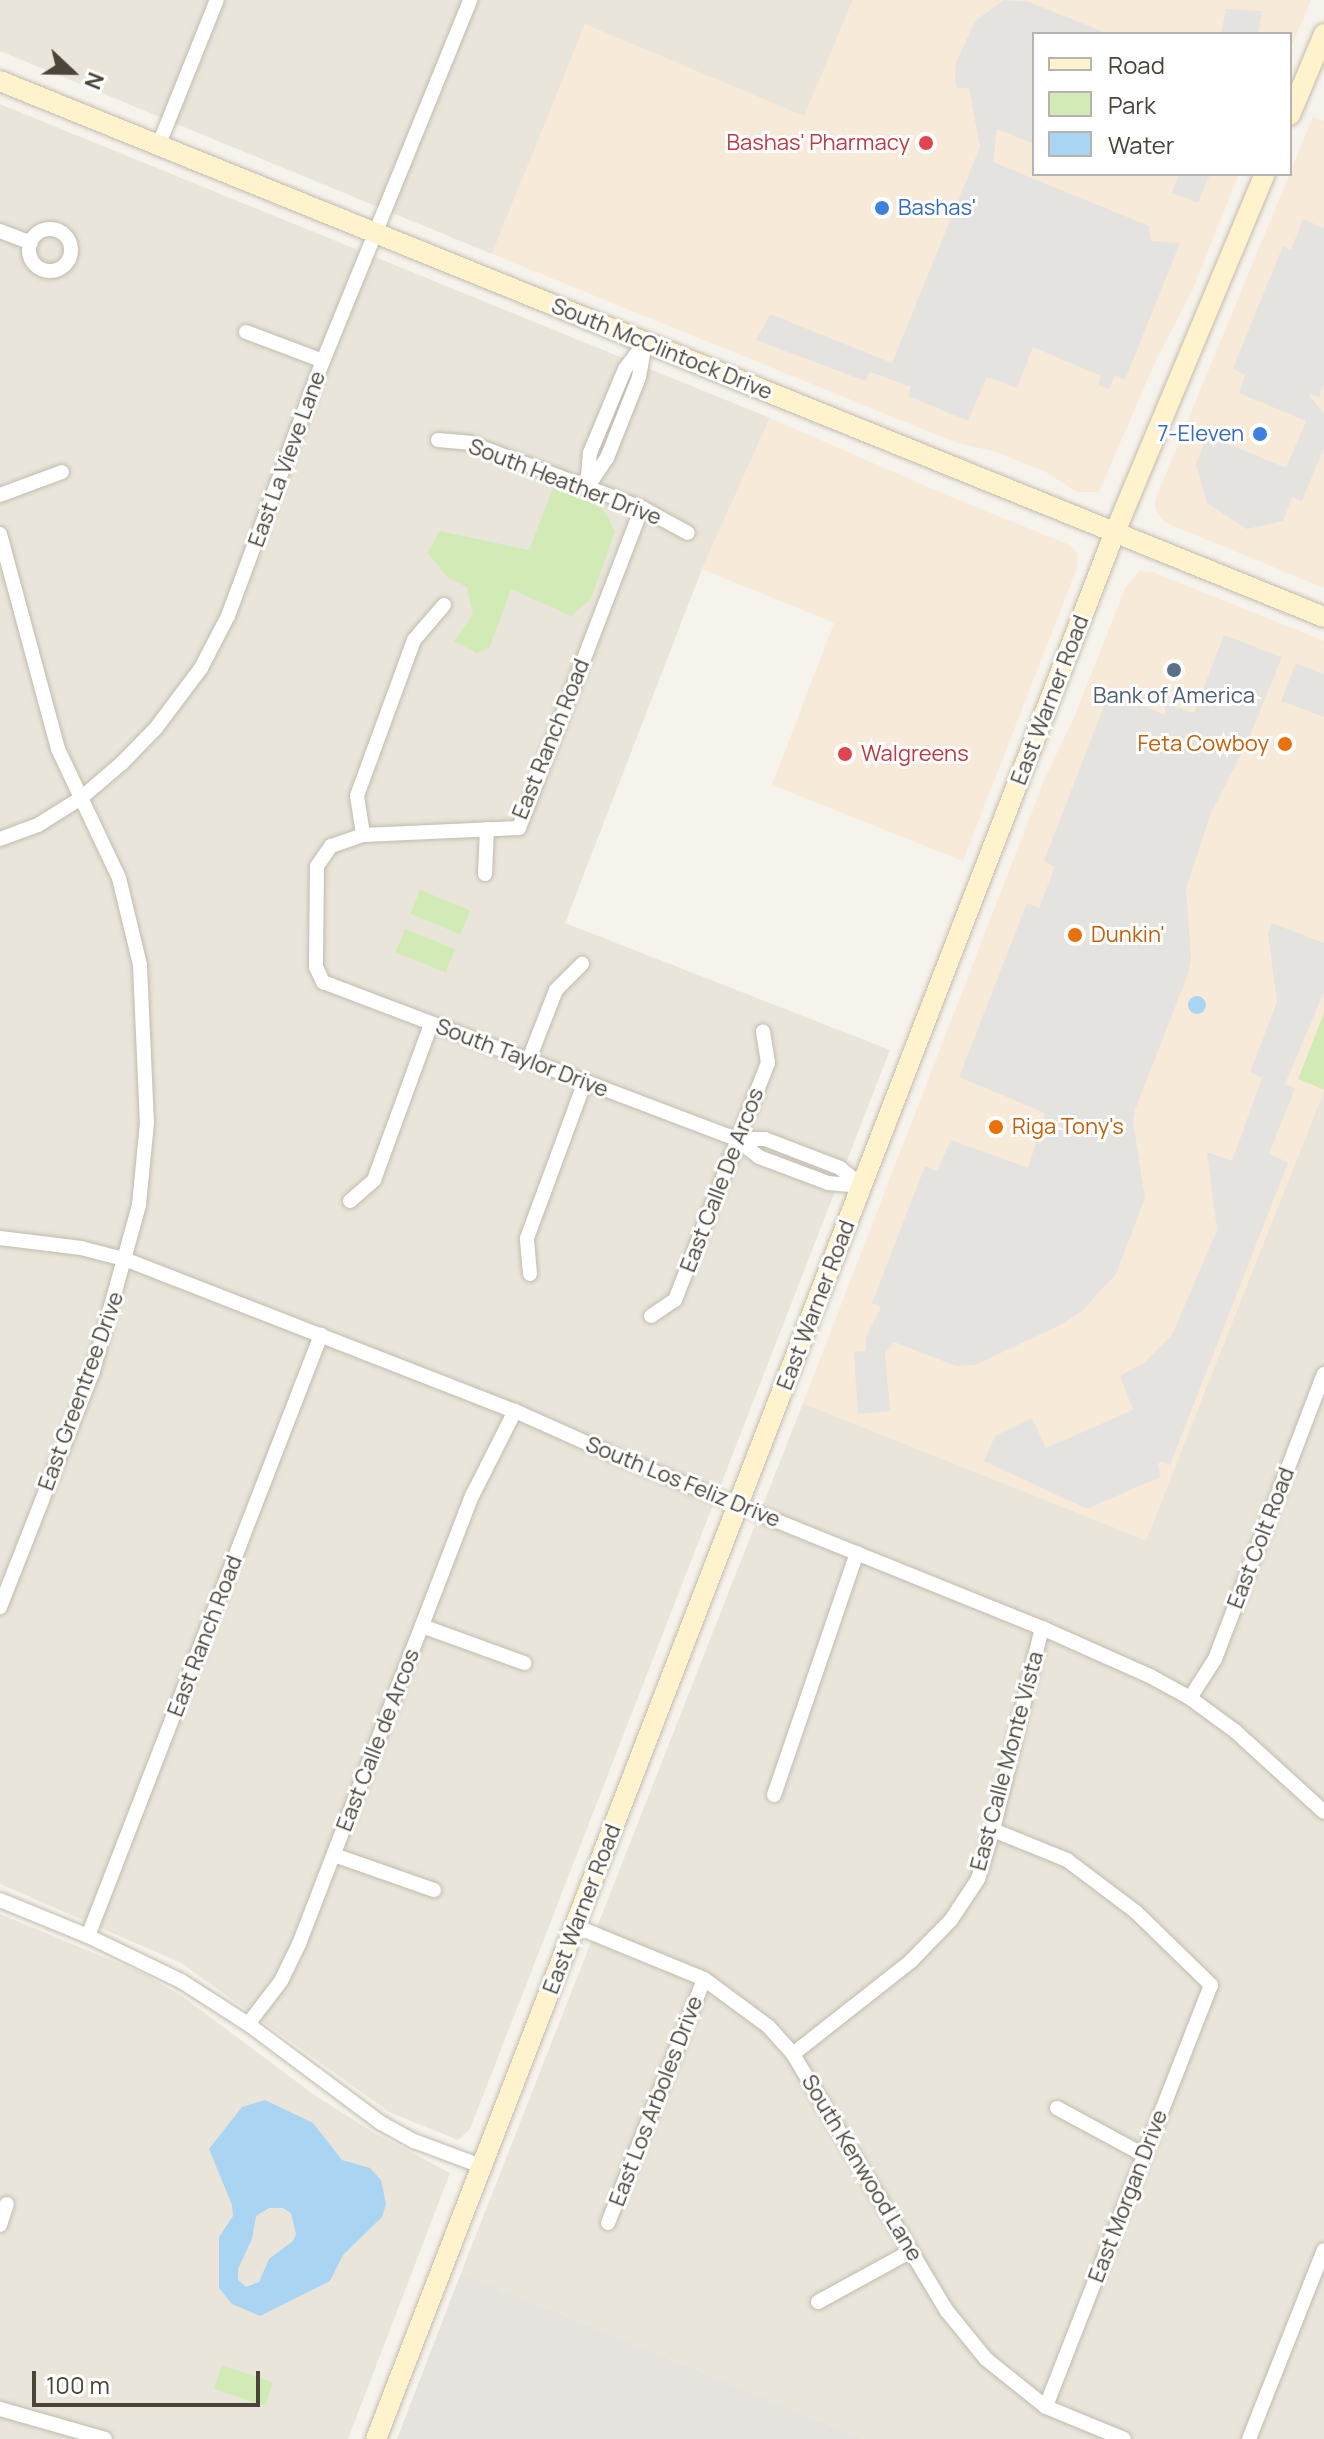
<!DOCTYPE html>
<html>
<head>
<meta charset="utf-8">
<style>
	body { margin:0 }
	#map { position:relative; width:1324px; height:2439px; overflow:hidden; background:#f6f3ec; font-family:Manrope,sans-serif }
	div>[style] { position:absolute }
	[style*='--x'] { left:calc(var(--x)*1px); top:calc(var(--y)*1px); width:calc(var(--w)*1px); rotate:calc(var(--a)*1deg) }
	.residential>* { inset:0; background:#eae5da }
	.commercial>* { inset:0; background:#f7ead8 }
	.industrial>* { inset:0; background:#e6e2dd }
	.green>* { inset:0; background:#d2eab5; transform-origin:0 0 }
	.parking>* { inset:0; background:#e5e3e0 }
	.water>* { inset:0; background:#a9d4f2 }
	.round { border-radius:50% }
	.roads { filter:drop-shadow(0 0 2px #c2bbae) drop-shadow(0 0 2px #c2bbae) }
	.street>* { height:14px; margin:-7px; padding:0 7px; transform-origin:7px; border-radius:7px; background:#fff }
	.street>.ring { margin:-7px; padding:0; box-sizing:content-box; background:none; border:14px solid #fff; border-radius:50% }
	.secondary>* { height:20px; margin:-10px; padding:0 10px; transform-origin:10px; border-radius:10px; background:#fff3cd }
	.dots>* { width:22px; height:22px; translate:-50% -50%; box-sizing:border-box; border:4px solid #fff; border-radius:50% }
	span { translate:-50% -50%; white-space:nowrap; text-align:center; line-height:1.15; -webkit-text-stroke:6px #fff; paint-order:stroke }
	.health-label { font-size:22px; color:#be3a42 }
	.right { translate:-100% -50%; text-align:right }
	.left { translate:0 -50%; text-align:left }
	.shop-label { font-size:22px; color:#366cbe }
	.street-label { font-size:22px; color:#4b4439 }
	.service-label { font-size:22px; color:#4e5e75 }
	.food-label { font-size:22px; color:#c56008 }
	.legend { position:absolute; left:1032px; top:32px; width:260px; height:144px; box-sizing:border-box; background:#fff; border:2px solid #b7b4b0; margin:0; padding:10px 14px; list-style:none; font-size:24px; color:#4b4439 }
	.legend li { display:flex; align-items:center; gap:16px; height:40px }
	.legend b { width:40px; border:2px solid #b7b4b0 }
	.north { position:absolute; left:32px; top:32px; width:80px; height:80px; -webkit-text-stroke:6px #fff; paint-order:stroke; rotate:112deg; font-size:22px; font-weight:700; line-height:32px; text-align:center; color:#4b4439 }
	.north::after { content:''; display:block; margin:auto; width:28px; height:36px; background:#4b4439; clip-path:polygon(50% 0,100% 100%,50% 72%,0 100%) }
	.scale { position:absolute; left:32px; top:2371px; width:228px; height:36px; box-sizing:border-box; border:4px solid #4b4439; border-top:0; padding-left:10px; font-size:24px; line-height:28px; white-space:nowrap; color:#4b4439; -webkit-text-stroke:6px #fff; paint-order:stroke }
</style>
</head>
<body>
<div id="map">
	<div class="residential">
		<i style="clip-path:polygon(0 0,853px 0,805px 117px,585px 25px,492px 254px,0 51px)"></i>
		<i style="clip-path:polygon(0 104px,770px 418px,702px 569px,565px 923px,890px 1050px,470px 2129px,458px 2140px,389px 2112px,181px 1963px,0 1884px)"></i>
		<i style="clip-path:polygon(1324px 1090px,1324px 2439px,864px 2439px,461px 2273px,803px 1403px,1146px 1540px)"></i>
		<i style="clip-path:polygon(0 1914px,142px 1973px,182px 1996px,313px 2094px,371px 2131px,450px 2173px,348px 2439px,0 2439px)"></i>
	</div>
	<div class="commercial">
		<i style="clip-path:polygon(853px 0,1311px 0,1290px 50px,1290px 34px,1034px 34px,1034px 174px,1239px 174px,1193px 289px,1155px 362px,1099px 492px,1077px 492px,1044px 471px,993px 451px,957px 443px,492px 254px,585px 24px,804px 116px)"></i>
		<i style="clip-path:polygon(1313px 117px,1324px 121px,1324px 588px,1164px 522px,1155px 509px,1155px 500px)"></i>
		<i style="clip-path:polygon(770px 418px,944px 494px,1070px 545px,1078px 554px,1077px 568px,963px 861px,772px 785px,834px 623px,702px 569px)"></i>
		<i style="clip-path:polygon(1139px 571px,1153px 572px,1324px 641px,1324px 1013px,1298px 1079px,1324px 1090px,1146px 1540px,803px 1403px,1045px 778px,1076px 713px,1125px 588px)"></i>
	</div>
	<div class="industrial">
		<i style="clip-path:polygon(461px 2273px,864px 2439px,397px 2439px)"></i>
	</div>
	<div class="green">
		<i style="clip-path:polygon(553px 488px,600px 504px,615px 531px,591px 599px,571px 616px,511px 589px,490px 647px,477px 653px,454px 641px,473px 614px,467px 587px,447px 577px,428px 553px,439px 531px,529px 550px)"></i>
		<i style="left:420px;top:890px;width:54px;height:26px;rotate:22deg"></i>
		<i style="left:405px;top:929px;width:54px;height:25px;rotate:22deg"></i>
		<i style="clip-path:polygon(1324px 1013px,1324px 1090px,1298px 1079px)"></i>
		<i style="left:222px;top:2365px;width:54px;height:25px;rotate:19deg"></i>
	</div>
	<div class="parking">
		<i style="clip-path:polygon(1004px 0,1029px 2px,1109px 34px,1034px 34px,1034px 144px,997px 129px,993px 162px,1149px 226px,1151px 241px,1180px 243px,1125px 380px,1115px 375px,1109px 389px,1098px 385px,1101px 376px,1033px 347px,1017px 388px,987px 377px,968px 421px,908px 396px,911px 387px,870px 372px,865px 381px,756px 340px,770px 314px,892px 363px,980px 147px,969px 88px,957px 88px,955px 81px,956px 63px,975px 21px)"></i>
		<i style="clip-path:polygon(1226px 9px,1262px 11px,1258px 34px,1221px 34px)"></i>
		<i style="clip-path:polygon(1179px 174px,1210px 174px,1198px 203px,1172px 193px)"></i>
		<i style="clip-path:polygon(1303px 219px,1324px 228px,1324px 384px,1319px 397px,1308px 394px,1324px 413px,1324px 448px,1302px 501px,1292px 497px,1283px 521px,1247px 529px,1207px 503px,1196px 465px,1207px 435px,1286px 468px,1306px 421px,1239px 393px,1245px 375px,1233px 368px,1283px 246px,1291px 250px)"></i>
		<i style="clip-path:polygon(1224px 635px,1282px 657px,1247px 743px,1211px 813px,1186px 889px,1191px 957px,1188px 974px,1135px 1110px,1133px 1121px,1145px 1198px,1116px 1274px,1082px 1311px,1062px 1324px,975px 1365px,956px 1366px,894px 1342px,885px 1353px,890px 1411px,858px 1414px,854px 1352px,866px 1351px,866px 1337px,881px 1307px,872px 1303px,925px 1166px,937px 1171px,951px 1140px,1028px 1168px,1045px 1113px,959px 1077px,1027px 903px,1039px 908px,1055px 867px,1044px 861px,1109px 693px,1166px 715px,1164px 703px,1194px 713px)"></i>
		<i style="clip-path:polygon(1296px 663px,1324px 674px,1324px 717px,1281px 701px)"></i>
		<i style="clip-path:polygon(1272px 923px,1324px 943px,1324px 992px,1285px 1084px,1295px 1089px,1269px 1153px,1288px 1163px,1170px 1465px,1161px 1461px,1158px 1464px,1160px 1477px,1087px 1509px,984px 1461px,995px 1436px,1032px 1418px,1046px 1448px,1133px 1410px,1120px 1376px,1145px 1362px,1172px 1335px,1217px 1230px,1207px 1152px,1232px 1161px,1262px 1078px,1250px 1072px,1277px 1002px,1268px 933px)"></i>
	</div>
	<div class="water">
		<i class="round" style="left:1188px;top:996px;width:18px;height:18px"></i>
		<i style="clip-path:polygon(evenodd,265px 2100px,313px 2123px,342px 2160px,370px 2168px,381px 2180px,386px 2204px,382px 2217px,343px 2255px,330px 2281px,260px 2316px,232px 2304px,219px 2288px,219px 2237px,233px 2216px,232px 2205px,209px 2149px,242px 2107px,265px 2100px,269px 2208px,283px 2208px,291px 2213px,296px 2234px,293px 2241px,269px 2259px,259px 2282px,246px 2287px,238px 2280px,238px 2269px,252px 2239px,256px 2216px,269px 2208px)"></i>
	</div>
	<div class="roads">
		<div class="street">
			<i style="--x:159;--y:144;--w:155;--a:-68.1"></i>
			<i class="ring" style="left:29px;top:229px;width:28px;height:28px"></i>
			<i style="--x:0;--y:231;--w:33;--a:21"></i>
			<i style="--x:246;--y:332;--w:82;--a:20.6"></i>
			<i style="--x:438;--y:440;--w:32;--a:5"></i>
			<i style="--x:470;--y:443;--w:184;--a:20.7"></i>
			<i style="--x:642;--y:508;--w:52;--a:28.5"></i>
			<i style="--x:590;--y:483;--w:30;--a:-56"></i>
			<i style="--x:607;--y:458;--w:87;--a:-68.4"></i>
			<i style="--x:639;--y:377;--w:29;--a:-80"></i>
			<i style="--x:587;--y:487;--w:34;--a:-85"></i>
			<i style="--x:590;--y:453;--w:91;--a:-67.4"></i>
			<i style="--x:625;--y:369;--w:34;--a:-53"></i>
			<i style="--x:0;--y:495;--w:66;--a:-20.4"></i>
			<i style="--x:0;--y:534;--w:223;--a:74.9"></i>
			<i style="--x:58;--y:749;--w:143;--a:64.7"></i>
			<i style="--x:119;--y:878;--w:89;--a:76.4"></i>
			<i style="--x:140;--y:965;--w:158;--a:87.5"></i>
			<i style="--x:147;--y:1123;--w:82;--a:95.6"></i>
			<i style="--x:139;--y:1205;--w:172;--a:105.5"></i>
			<i style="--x:93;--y:1371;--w:254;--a:111.5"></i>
			<i style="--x:444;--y:605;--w:46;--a:130.6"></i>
			<i style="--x:414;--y:640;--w:166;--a:110.1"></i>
			<i style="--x:357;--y:796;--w:39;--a:81"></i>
			<i style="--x:363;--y:835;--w:34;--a:161"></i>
			<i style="--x:331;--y:846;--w:24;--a:125"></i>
			<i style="--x:317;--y:866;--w:101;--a:90.6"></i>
			<i style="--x:316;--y:967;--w:17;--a:65"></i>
			<i style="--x:323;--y:982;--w:442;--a:20.8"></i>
			<i style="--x:736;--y:1139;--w:29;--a:38"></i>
			<i style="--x:759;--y:1157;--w:74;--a:20.6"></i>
			<i style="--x:828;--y:1183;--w:34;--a:5"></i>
			<i style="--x:363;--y:835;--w:156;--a:-2.6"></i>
			<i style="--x:519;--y:828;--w:343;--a:-69"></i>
			<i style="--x:0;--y:839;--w:40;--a:-20.2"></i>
			<i style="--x:38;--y:825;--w:51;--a:-32.1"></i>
			<i style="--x:81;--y:798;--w:54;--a:-40.5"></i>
			<i style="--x:122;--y:763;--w:49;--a:-45.8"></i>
			<i style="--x:156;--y:728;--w:75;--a:-53.1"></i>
			<i style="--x:201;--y:668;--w:59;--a:-62.6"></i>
			<i style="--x:228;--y:616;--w:272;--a:-69.6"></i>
			<i style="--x:323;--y:361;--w:390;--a:-67.8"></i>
			<i style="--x:485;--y:874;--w:45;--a:-87.5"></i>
			<i style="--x:529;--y:1059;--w:74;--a:-68.6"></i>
			<i style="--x:556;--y:990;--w:37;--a:-45"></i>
			<i style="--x:736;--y:1139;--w:29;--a:0"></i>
			<i style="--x:765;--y:1139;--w:80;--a:21.1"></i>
			<i style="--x:840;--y:1168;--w:28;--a:39"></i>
			<i style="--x:350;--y:1201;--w:32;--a:-41"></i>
			<i style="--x:374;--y:1180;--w:166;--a:-69.9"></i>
			<i style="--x:0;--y:1238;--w:82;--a:7"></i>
			<i style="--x:81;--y:1248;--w:48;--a:14.6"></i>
			<i style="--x:127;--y:1260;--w:416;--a:21.3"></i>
			<i style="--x:515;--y:1411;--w:105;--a:24.1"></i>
			<i style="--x:611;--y:1454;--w:465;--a:22"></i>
			<i style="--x:1042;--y:1628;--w:118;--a:24"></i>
			<i style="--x:1150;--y:1676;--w:46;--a:28.8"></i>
			<i style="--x:1190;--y:1698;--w:56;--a:36.3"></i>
			<i style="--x:1235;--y:1731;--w:120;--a:42.3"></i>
			<i style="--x:530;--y:1274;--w:36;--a:-95"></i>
			<i style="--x:527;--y:1238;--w:167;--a:-69.7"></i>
			<i style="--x:651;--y:1316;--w:29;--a:-34"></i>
			<i style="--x:675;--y:1300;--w:255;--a:-68.6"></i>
			<i style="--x:768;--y:1063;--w:32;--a:-99"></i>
			<i style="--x:422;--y:1626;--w:109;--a:19.9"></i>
			<i style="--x:1190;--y:1698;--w:46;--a:-57.3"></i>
			<i style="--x:1215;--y:1659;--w:305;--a:-69.1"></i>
			<i style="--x:774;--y:1795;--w:256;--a:-71.1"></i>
			<i style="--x:993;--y:1830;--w:80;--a:22.1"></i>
			<i style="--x:1067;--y:1860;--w:86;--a:37"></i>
			<i style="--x:1136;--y:1912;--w:105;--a:44.2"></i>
			<i style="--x:1211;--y:1985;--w:453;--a:111.4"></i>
			<i style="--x:334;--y:1855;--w:106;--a:19.3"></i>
			<i style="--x:0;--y:1900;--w:95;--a:22.2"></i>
			<i style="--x:88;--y:1936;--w:103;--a:25.8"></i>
			<i style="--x:181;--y:1981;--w:80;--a:32.7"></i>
			<i style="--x:248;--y:2024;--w:166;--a:36.7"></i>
			<i style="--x:381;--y:2123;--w:38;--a:29"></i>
			<i style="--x:414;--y:2141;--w:72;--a:20.5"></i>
			<i style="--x:575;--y:1926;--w:139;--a:22.3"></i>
			<i style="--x:704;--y:1979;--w:79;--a:36.3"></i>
			<i style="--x:768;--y:2026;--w:38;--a:48"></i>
			<i style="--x:793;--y:2054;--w:300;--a:59.1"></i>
			<i style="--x:947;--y:2311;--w:62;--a:50.9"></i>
			<i style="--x:986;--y:2359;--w:77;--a:38.7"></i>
			<i style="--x:1046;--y:2407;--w:84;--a:22.3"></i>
			<i style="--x:88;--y:1936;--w:645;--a:-68.81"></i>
			<i style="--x:248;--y:2024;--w:54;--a:-52.5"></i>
			<i style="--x:281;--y:1981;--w:41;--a:-64.1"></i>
			<i style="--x:299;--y:1944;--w:482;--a:-68.9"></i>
			<i style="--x:473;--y:1494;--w:93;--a:-63.2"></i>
			<i style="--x:793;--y:2054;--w:150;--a:-38.2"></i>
			<i style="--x:911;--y:1961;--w:57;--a:-45.7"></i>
			<i style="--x:951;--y:1920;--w:49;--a:-56.6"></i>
			<i style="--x:978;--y:1879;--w:51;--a:-73"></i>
			<i style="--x:993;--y:1830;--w:208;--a:-76.4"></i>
			<i style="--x:1057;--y:2108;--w:99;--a:28.4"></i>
			<i style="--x:608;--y:2223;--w:262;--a:-68.5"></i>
			<i style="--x:0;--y:2225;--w:22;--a:-72"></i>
			<i style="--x:818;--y:2302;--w:106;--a:-28.7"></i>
			<i style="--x:0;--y:2409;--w:109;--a:15.9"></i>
			<i style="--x:1249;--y:2439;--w:203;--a:-68.4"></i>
		</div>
		<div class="secondary">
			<i style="--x:0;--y:81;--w:1428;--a:22.04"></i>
			<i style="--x:1290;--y:115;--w:88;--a:-67.2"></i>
			<i style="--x:376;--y:2439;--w:2045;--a:-68.82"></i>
			<i style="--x:1115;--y:532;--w:388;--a:-67.3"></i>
		</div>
	</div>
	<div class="dots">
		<i style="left:926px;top:143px;background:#e0444e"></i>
		<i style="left:882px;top:208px;background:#3f7fe0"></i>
		<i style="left:1260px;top:434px;background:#3f7fe0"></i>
		<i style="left:1174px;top:670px;background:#5c6f8a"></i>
		<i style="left:1285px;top:744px;background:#e8710a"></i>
		<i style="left:845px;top:754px;background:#e0444e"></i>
		<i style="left:1075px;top:935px;background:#e8710a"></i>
		<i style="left:996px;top:1127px;background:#e8710a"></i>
	</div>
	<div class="health-label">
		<span class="right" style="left:910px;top:143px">Bashas' Pharmacy</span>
		<span class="left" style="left:861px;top:754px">Walgreens</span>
	</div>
	<div class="shop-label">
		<span class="left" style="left:898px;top:208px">Bashas'</span>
		<span class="right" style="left:1244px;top:434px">7-Eleven</span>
	</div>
	<div class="street-label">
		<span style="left:662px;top:349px;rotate:22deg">South McClintock Drive</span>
		<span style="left:287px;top:459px;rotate:-70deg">East La Vieve Lane</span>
		<span style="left:565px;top:482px;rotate:21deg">South Heather Drive</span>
		<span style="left:1050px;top:700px;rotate:-69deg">East Warner Road</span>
		<span style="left:551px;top:739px;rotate:-68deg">East Ranch Road</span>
		<span style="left:522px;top:1058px;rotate:21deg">South Taylor Drive</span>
		<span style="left:722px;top:1180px;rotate:-69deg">East Calle De Arcos</span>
		<span style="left:816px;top:1305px;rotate:-69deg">East Warner Road</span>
		<span style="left:81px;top:1391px;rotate:-70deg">East Greentree Drive</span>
		<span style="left:683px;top:1482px;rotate:22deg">South Los Feliz Drive</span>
		<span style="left:1261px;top:1538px;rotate:-69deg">East Colt Road</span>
		<span style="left:205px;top:1636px;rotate:-69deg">East Ranch Road</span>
		<span style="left:378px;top:1740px;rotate:-69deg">East Calle de Arcos</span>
		<span style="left:1007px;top:1761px;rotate:-75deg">East Calle Monte Vista</span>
		<span style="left:582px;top:1909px;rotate:-69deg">East Warner Road</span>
		<span style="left:656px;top:2101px;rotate:-69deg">East Los Arboles Drive</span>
		<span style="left:862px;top:2168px;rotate:59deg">South Kenwood Lane</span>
		<span style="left:1128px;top:2196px;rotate:-69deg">East Morgan Drive</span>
	</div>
	<div class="service-label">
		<span style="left:1174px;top:696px">Bank of America</span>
	</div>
	<div class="food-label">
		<span class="right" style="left:1269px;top:744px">Feta Cowboy</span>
		<span class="left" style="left:1091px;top:935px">Dunkin'</span>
		<span class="left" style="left:1012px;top:1127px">Riga Tony's</span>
	</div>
	<ul class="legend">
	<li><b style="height:10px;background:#fff3cd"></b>Road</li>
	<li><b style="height:22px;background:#d2eab5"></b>Park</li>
	<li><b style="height:22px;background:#a9d4f2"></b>Water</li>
	</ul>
	<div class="north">N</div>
	<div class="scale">100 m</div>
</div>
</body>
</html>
